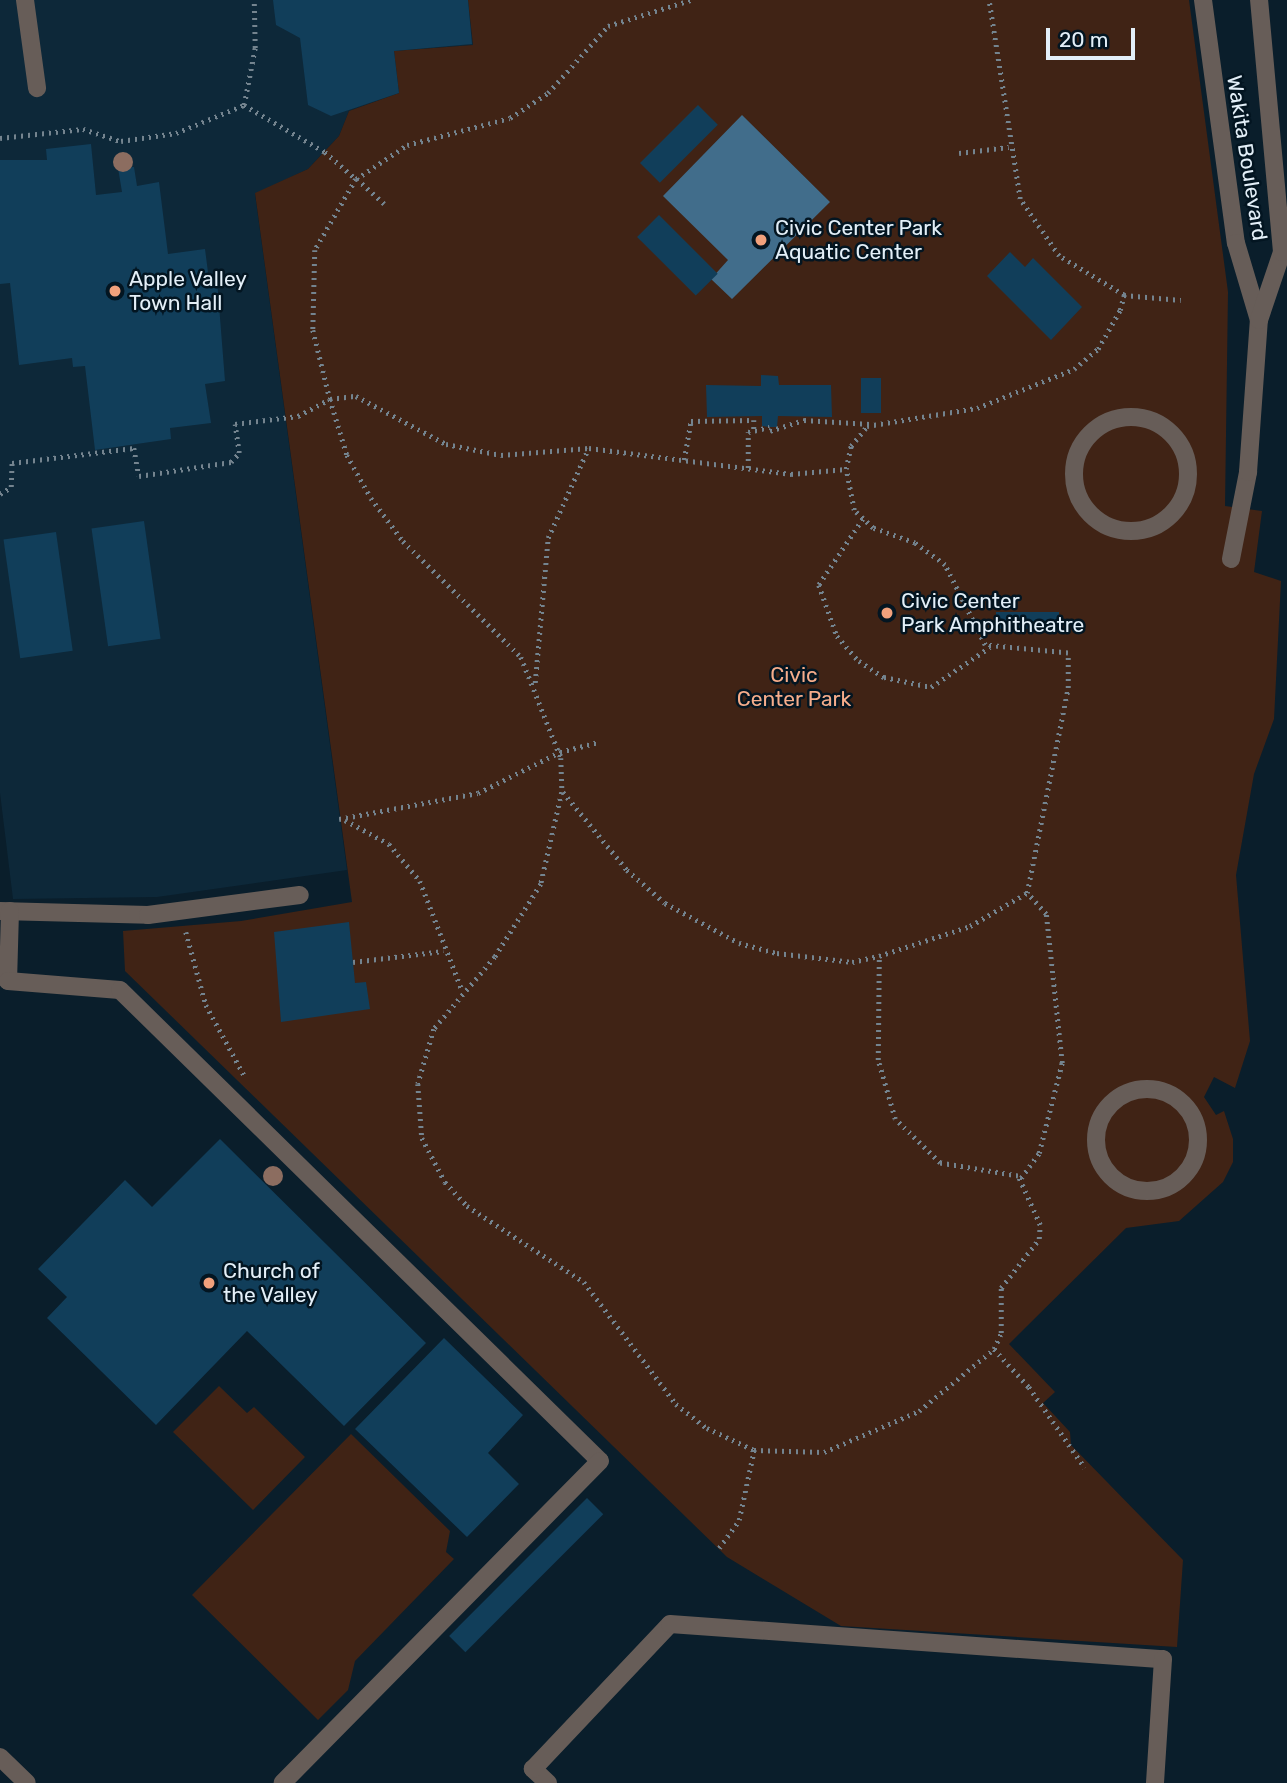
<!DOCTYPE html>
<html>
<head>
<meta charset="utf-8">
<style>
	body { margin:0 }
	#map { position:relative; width:1287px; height:1783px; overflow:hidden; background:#0a1e2b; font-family:Rubik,sans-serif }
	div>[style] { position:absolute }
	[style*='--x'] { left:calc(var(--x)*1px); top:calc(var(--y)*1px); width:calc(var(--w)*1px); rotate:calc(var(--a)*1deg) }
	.built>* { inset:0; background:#0d2839 }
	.green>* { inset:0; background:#402315 }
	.water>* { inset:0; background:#416d8b }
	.building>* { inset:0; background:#113e5a; transform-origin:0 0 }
	.path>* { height:4.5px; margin-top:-2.25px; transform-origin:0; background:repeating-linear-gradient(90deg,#74848f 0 2px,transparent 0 7px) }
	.minor>* { height:18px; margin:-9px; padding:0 9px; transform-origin:9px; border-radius:9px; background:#675d58 }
	.minor>.ring { margin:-9px; padding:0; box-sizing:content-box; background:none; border:18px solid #675d58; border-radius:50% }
	.trees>* { width:20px; height:20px; margin:-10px; border-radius:50%; background:#8c6d60 }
	.dots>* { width:19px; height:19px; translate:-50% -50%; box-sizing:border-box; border:4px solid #031521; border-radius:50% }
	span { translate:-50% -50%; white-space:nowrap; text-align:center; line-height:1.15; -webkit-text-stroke:5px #031521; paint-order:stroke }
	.street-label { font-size:21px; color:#e3eff8 }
	.poi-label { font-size:21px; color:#e3eff8 }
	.left { translate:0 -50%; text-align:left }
	.park-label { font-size:21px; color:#f6ad8b }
	.scale { position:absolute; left:1046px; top:28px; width:89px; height:32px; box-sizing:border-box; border:4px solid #e3eff8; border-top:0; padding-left:9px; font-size:21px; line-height:24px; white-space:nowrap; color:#e3eff8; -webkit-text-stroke:5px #031521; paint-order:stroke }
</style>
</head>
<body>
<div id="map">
	<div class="built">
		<i style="clip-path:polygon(0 0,468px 0,473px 45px,394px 51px,399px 93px,349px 111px,339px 136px,308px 169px,255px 194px,347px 870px,157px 897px,13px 899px,0 793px)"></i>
	</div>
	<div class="green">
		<i style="clip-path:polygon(468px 0,1189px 0,1228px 292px,1225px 506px,1262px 511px,1254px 572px,1281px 581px,1274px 719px,1254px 774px,1236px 875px,1250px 1041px,1235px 1088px,1214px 1077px,1204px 1097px,1216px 1115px,1224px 1111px,1233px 1139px,1233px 1162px,1223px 1182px,1179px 1221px,1126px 1228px,1009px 1344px,1055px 1392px,1043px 1403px,1070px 1432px,1071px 1445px,1183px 1560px,1177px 1647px,841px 1626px,727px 1557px,125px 971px,123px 931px,241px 921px,352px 902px,255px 193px,308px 169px,339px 136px,349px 111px,399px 93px,394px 51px,473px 45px)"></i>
		<i style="clip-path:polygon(219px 1386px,247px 1413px,254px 1407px,305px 1457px,253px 1510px,173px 1432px)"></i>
		<i style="clip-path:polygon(351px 1434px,450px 1531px,446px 1552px,454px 1559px,355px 1661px,348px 1690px,318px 1720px,192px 1595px)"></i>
	</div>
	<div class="water">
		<i style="clip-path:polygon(742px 115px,830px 202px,732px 299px,711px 279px,728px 260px,663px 196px)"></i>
	</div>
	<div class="building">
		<i style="clip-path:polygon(273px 0,468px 0,472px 44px,394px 51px,399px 93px,331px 116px,308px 105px,300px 38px,276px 25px)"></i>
		<i style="left:698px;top:105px;width:28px;height:82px;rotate:45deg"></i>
		<i style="clip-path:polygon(91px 144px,96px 195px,122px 192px,118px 168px,134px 167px,137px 186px,159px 182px,168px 254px,205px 249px,209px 280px,217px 280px,225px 381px,205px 384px,211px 423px,170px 428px,171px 439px,95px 450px,85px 366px,73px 367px,72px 358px,19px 365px,10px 283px,0 284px,0 160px,47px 160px,46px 149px)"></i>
		<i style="left:659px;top:215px;width:83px;height:31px;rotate:45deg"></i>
		<i style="clip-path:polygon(1010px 252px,1025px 267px,1033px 258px,1082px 307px,1051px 340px,987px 276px)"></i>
		<i style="clip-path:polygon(761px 375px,778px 376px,779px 385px,831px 385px,832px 417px,778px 416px,777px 427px,769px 427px,762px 426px,762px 416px,707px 417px,706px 385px,761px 386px)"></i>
		<i style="left:861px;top:378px;width:20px;height:35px"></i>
		<i style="left:144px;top:521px;width:119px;height:53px;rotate:82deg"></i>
		<i style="left:56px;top:532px;width:120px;height:53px;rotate:82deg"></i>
		<i style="left:996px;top:612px;width:63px;height:17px"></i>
		<i style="clip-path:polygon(349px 922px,355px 983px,366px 982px,370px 1009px,281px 1022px,274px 932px)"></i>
		<i style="clip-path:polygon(220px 1139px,426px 1343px,344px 1426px,247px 1331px,156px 1425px,47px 1318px,67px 1297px,38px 1269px,125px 1180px,152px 1207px)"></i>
		<i style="clip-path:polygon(444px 1338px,523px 1415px,488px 1453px,519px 1484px,467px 1537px,355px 1429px)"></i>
		<i style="left:587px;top:1498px;width:23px;height:195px;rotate:45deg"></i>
	</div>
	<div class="path">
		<i style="--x:244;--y:105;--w:58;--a:-79.1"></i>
		<i style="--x:255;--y:48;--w:48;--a:-91.2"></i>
		<i style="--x:0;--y:138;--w:83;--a:-6.2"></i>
		<i style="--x:83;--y:129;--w:40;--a:18"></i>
		<i style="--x:121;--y:141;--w:56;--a:-8.3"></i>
		<i style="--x:176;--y:133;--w:74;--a:-22.4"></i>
		<i style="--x:244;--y:105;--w:94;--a:30.1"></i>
		<i style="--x:325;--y:152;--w:41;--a:41.1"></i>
		<i style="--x:356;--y:179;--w:61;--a:-33.7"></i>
		<i style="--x:407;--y:145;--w:106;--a:-14.7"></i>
		<i style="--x:510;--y:118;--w:45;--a:-33.3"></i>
		<i style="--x:548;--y:93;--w:90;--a:-48.2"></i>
		<i style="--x:608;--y:26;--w:87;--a:-17.4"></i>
		<i style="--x:959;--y:153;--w:50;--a:-6.8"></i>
		<i style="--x:384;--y:204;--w:38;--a:-138"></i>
		<i style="--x:356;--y:179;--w:82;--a:120"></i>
		<i style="--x:315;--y:250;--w:80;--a:91.4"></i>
		<i style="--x:313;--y:330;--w:71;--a:76.2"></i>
		<i style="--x:330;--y:399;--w:26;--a:-7"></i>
		<i style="--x:356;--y:396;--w:102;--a:28.1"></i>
		<i style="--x:446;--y:444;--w:56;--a:11.3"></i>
		<i style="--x:501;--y:455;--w:88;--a:-4.5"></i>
		<i style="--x:589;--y:448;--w:204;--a:7.3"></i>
		<i style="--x:791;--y:474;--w:55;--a:-5.2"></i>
		<i style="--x:846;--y:469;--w:24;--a:-78"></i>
		<i style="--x:851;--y:446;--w:26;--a:-51"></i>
		<i style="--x:867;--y:426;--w:111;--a:-9.3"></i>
		<i style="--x:977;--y:408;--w:105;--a:-21.9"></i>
		<i style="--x:1074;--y:369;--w:31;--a:-40"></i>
		<i style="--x:1098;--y:349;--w:45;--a:-60.6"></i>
		<i style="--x:1120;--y:310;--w:16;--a:-75"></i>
		<i style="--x:1124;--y:295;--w:76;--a:-149"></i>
		<i style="--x:1059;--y:256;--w:69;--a:-124.4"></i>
		<i style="--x:1020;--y:199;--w:201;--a:-98.9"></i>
		<i style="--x:1124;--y:295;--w:57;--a:5"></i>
		<i style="--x:770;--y:431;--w:36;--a:-18"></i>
		<i style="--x:804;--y:420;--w:66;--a:3.5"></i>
		<i style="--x:684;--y:460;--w:40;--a:-80"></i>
		<i style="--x:691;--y:421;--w:63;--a:-0.9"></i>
		<i style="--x:754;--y:420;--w:10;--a:90"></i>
		<i style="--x:748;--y:468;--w:36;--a:-90"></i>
		<i style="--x:748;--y:432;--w:22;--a:-13"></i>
		<i style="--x:0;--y:494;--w:13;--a:-32"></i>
		<i style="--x:11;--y:487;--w:24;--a:-88"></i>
		<i style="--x:12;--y:463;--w:123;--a:-7"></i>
		<i style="--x:134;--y:448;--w:28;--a:80"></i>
		<i style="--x:139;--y:476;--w:93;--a:-8.7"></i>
		<i style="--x:231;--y:462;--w:12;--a:-48"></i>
		<i style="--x:239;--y:453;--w:29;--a:-98"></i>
		<i style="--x:235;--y:424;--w:64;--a:-7.2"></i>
		<i style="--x:298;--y:416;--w:36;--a:-28"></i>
		<i style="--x:330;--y:399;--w:59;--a:73.1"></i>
		<i style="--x:347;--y:455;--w:49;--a:60.8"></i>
		<i style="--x:371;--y:498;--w:54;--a:53.3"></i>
		<i style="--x:403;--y:541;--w:165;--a:44.5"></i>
		<i style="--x:521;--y:657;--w:109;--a:68.4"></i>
		<i style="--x:561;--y:758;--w:34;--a:88"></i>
		<i style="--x:562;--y:792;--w:94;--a:102.9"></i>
		<i style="--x:541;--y:884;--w:86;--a:122.2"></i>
		<i style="--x:495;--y:957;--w:94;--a:130.3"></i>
		<i style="--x:434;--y:1029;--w:57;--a:106.2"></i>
		<i style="--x:418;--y:1084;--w:54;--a:85.8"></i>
		<i style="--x:422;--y:1138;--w:50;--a:62.4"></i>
		<i style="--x:445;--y:1182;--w:33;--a:47"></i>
		<i style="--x:467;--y:1206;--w:140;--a:33"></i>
		<i style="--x:584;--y:1282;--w:153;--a:53"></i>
		<i style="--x:676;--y:1404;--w:39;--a:38"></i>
		<i style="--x:707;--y:1428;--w:52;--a:25.1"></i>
		<i style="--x:754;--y:1450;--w:70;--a:1.6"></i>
		<i style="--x:824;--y:1452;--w:103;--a:-23.3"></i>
		<i style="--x:919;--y:1411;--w:97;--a:-39.6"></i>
		<i style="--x:994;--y:1349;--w:17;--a:-66"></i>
		<i style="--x:1001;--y:1333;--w:45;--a:-90"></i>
		<i style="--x:1001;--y:1288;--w:62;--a:-52.2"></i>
		<i style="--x:1039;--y:1239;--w:14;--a:-86"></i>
		<i style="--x:1040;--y:1225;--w:54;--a:-114.2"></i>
		<i style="--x:1018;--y:1176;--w:79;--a:-170.5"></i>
		<i style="--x:940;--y:1163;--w:63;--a:-135.6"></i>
		<i style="--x:895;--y:1119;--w:61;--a:-106.1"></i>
		<i style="--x:878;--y:1060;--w:104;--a:-89.4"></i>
		<i style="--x:863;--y:519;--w:79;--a:123.7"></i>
		<i style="--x:819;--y:585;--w:54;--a:70.6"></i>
		<i style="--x:837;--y:636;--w:33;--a:49"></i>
		<i style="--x:859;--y:661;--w:30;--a:33"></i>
		<i style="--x:884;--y:677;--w:48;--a:12"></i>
		<i style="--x:931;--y:687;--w:71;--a:-34.1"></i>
		<i style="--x:535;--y:683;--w:146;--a:-84.9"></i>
		<i style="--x:548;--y:538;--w:98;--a:-65.8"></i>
		<i style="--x:563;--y:792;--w:101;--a:50.6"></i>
		<i style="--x:627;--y:870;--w:50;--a:41"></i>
		<i style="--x:665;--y:903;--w:84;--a:28.4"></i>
		<i style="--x:739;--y:943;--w:39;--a:15"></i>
		<i style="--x:777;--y:953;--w:76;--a:6.8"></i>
		<i style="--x:852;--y:962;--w:28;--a:-13"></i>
		<i style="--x:879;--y:956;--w:96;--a:-18.2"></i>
		<i style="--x:970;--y:926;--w:66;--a:-30.1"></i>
		<i style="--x:1027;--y:893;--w:209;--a:-78.7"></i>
		<i style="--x:1068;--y:688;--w:35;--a:-90"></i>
		<i style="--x:1068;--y:653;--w:83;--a:-174.5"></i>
		<i style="--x:985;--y:645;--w:89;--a:-116.6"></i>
		<i style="--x:945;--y:565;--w:37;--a:-144"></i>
		<i style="--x:915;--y:543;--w:45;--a:-160.3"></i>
		<i style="--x:873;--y:528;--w:26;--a:-137"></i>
		<i style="--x:854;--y:510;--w:42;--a:-101"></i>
		<i style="--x:339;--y:819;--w:141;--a:-10.6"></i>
		<i style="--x:478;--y:793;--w:92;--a:-26.6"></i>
		<i style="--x:560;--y:752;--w:40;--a:-14.4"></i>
		<i style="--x:345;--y:820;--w:50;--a:28.6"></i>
		<i style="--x:389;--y:844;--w:48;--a:50"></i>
		<i style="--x:420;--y:881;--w:117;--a:68.9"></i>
		<i style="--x:186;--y:932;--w:76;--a:74.7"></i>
		<i style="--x:206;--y:1005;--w:80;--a:61.5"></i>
		<i style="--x:353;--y:962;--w:91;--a:-7"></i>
		<i style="--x:1021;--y:1178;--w:31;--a:-54"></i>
		<i style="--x:1039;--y:1153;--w:93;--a:-75.7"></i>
		<i style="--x:1062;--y:1063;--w:150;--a:-96.1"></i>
		<i style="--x:1046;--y:914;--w:28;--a:-132"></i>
		<i style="--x:994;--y:1349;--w:52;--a:47.4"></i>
		<i style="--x:1029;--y:1387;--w:98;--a:55.3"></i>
		<i style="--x:719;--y:1548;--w:34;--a:-54"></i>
		<i style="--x:739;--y:1520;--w:72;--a:-77.9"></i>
	</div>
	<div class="minor">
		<i style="--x:25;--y:0;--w:89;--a:82.2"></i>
		<i style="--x:1203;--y:0;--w:245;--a:82.3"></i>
		<i style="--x:1236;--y:243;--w:80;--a:73.4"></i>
		<i class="ring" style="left:1074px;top:417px;width:96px;height:96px"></i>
		<i style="--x:1231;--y:559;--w:89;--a:-78.9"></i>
		<i style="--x:1248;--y:472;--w:152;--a:-85.9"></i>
		<i style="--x:1259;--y:320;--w:72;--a:-71.3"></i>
		<i style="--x:1282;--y:252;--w:253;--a:-95.2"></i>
		<i style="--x:0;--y:911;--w:148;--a:1.5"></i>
		<i style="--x:148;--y:915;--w:153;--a:-7.5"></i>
		<i style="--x:10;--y:911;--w:70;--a:91.6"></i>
		<i style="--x:8;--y:981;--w:112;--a:4.6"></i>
		<i style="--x:120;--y:990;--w:672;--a:44.46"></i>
		<i style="--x:600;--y:1461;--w:452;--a:134.6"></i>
		<i class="ring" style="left:1096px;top:1089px;width:84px;height:84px"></i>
		<i style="--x:0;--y:1757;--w:37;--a:44"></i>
		<i style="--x:548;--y:1783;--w:21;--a:-137"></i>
		<i style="--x:533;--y:1769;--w:199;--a:-46.6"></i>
		<i style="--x:670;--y:1624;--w:494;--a:4.1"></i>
		<i style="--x:1163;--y:1659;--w:124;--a:93.7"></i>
	</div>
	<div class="trees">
		<i style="left:123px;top:162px"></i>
		<i style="left:273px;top:1176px"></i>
	</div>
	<div class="dots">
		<i style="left:761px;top:240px;background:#f1a17c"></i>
		<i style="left:115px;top:291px;background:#f1a17c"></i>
		<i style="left:887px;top:613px;background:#f1a17c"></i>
		<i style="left:209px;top:1283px;background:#f1a17c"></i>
	</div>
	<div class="street-label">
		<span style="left:1247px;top:158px;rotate:81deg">Wakita Boulevard</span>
	</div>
	<div class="poi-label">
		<span class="left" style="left:775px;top:240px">Civic Center Park<br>Aquatic Center</span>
		<span class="left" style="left:129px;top:291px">Apple Valley<br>Town Hall</span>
		<span class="left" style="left:901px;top:613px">Civic Center<br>Park Amphitheatre</span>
		<span class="left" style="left:223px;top:1283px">Church of<br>the Valley</span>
	</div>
	<div class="park-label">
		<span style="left:794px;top:687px">Civic<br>Center Park</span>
	</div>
	<div class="scale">20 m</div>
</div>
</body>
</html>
